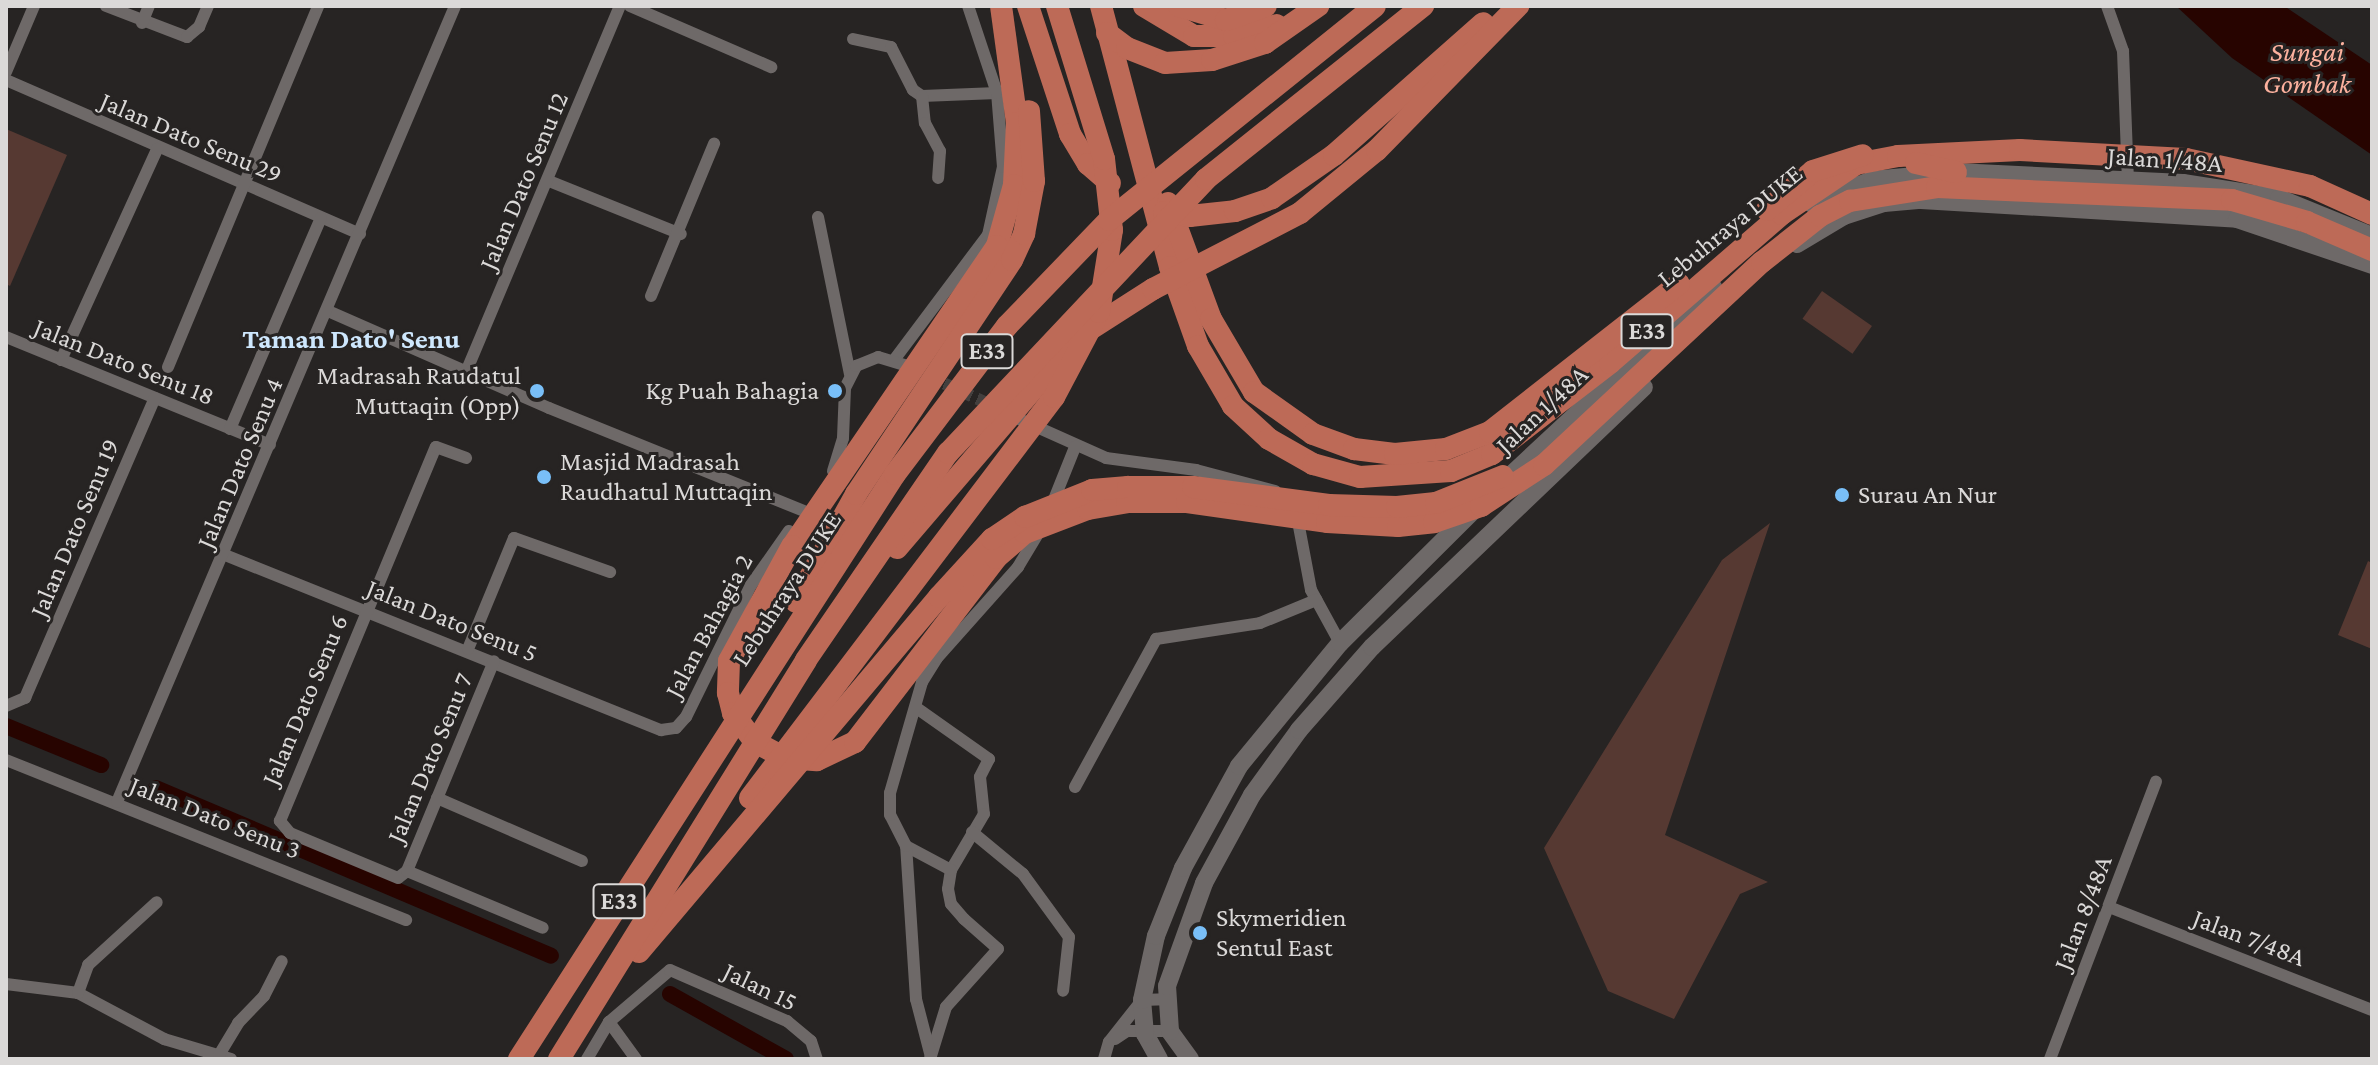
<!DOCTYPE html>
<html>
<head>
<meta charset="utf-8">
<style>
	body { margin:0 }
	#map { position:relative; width:2378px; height:1065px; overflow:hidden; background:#272423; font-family:"Crimson Pro",serif }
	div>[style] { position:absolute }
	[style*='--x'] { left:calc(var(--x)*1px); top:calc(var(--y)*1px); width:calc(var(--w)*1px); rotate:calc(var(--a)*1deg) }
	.green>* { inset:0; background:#563932; transform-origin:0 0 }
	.water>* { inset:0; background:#270400 }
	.canal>* { height:16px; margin:-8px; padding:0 8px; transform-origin:8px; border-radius:8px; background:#270400 }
	.street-tunnel>* { height:12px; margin-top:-6px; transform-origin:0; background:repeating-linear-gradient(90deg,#423f3e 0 12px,transparent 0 18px) }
	.street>* { height:12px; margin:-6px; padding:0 6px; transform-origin:6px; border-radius:6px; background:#6e6968 }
	.secondary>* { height:18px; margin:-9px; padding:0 9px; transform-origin:9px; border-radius:9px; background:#6e6968 }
	.highway>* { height:22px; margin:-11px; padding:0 11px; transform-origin:11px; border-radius:11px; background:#bd6a57 }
	.dots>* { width:22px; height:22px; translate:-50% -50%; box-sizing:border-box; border:4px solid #272423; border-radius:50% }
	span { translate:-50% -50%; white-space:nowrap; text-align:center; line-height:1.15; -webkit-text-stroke:6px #272423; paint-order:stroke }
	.shield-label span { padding:2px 6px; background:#272423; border:2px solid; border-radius:6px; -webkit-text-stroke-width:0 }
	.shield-label { font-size:24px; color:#dbd9d8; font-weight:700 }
	.street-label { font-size:26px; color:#dbd9d8 }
	.poi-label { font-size:26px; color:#dbd9d8 }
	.right { translate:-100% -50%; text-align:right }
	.left { translate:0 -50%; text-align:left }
	.water-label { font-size:28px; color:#fcb19e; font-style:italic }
	.neighbourhood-label { font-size:28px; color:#cee7fd; font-weight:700 }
	.frame { position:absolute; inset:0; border:8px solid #dbd9d8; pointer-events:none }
</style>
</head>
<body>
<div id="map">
	<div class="green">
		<i style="clip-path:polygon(6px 129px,67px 155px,10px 286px,6px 284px)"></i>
		<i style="left:1822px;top:291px;width:61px;height:34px;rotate:35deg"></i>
		<i style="clip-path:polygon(1770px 523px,1665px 835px,1768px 882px,1740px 894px,1674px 1019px,1608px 991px,1544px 848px,1722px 560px)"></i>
		<i style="clip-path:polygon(2368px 561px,2372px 563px,2372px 649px,2338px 635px)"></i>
	</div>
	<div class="water">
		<i style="clip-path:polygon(2176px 6px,2284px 6px,2372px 65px,2372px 155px,2232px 58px)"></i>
	</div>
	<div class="canal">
		<i style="--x:6;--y:726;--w:103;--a:22.3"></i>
		<i style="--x:156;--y:788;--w:429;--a:23"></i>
		<i style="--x:670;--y:994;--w:133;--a:29.3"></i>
	</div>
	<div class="street-tunnel">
		<i style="--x:928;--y:376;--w:74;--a:24.8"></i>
	</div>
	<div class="street">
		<i style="--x:106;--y:6;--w:87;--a:20.9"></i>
		<i style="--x:187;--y:37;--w:16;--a:-40"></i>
		<i style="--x:199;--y:27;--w:23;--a:-67"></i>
		<i style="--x:630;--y:6;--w:154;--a:23.4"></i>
		<i style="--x:2107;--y:6;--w:48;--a:70.4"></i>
		<i style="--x:2123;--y:51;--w:132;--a:87.8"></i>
		<i style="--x:142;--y:23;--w:18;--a:-68"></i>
		<i style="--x:853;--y:39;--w:39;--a:12"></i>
		<i style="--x:891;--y:47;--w:48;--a:62.9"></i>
		<i style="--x:913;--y:90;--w:11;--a:34"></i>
		<i style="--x:922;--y:96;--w:75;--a:-2.3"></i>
		<i style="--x:6;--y:72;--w:72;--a:-67"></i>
		<i style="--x:6;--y:80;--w:386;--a:23.5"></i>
		<i style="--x:922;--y:96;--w:27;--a:84"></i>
		<i style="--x:925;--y:123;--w:32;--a:62"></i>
		<i style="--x:940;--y:151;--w:27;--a:94"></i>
		<i style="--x:549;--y:181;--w:142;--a:21.9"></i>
		<i style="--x:818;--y:217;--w:160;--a:78.5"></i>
		<i style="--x:651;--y:296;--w:165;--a:-67.5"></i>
		<i style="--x:328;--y:311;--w:241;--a:23.7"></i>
		<i style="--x:549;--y:408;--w:275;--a:22"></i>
		<i style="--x:6;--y:337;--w:285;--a:22.2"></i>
		<i style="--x:61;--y:360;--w:232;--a:-65.5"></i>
		<i style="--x:894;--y:360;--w:156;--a:-53.1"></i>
		<i style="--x:988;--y:235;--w:70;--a:-77.6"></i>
		<i style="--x:1003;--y:167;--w:74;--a:-94.6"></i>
		<i style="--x:997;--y:93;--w:92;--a:-108.4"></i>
		<i style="--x:168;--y:367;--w:391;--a:-67.4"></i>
		<i style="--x:466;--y:372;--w:397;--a:-67.2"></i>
		<i style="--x:1019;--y:419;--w:95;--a:24.1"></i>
		<i style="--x:1106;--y:458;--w:91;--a:7.6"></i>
		<i style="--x:1196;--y:470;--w:82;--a:14.9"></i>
		<i style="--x:230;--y:429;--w:230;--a:-66.7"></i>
		<i style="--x:833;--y:471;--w:34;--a:-73"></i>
		<i style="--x:843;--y:438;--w:50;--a:-87.7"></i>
		<i style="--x:845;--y:388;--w:25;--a:-63"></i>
		<i style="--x:856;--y:366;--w:24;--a:-22"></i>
		<i style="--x:878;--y:357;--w:31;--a:17"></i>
		<i style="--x:1051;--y:507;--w:65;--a:-68.2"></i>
		<i style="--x:1297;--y:516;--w:75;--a:79.3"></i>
		<i style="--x:1311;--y:590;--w:60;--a:61.3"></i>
		<i style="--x:225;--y:555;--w:470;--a:21.9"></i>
		<i style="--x:661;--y:730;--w:15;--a:-8"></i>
		<i style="--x:676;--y:728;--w:15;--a:-48"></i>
		<i style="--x:686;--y:717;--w:147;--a:-63.8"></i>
		<i style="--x:751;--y:585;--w:66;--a:-54.9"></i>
		<i style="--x:468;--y:649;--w:120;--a:-67.5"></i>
		<i style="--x:514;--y:538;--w:102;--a:19.5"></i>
		<i style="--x:6;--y:706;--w:21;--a:-23"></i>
		<i style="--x:25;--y:698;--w:327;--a:-66.6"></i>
		<i style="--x:918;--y:709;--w:87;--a:35.2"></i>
		<i style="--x:989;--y:759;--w:20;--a:117"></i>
		<i style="--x:980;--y:777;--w:37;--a:84"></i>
		<i style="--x:984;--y:814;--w:65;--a:120.5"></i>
		<i style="--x:951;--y:870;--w:19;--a:99"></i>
		<i style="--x:948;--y:889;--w:15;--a:79"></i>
		<i style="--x:951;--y:904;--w:20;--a:49"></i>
		<i style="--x:964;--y:919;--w:45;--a:41.4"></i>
		<i style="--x:998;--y:949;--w:78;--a:131.9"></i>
		<i style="--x:946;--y:1007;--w:54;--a:107.1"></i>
		<i style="--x:6;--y:760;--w:431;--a:21.8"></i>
		<i style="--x:1075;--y:787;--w:169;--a:-61.3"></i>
		<i style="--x:1156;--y:639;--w:105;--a:-8.7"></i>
		<i style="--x:1260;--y:623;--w:61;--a:-22.3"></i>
		<i style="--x:437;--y:798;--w:158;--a:23.5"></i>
		<i style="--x:117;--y:802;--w:865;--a:-66.99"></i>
		<i style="--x:972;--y:832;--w:66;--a:39.5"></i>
		<i style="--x:1023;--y:874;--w:78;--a:53.9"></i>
		<i style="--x:1069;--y:937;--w:54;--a:96.3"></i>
		<i style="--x:906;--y:846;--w:51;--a:28.1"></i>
		<i style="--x:407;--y:871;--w:11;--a:142"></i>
		<i style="--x:398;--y:878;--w:117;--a:-157.4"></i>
		<i style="--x:290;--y:833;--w:16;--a:-130"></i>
		<i style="--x:280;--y:821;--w:405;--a:-67.4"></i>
		<i style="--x:436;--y:447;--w:32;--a:20"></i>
		<i style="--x:407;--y:871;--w:227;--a:-67.5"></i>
		<i style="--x:407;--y:871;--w:147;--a:22.7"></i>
		<i style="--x:2109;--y:907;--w:282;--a:21.4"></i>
		<i style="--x:6;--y:984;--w:73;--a:7.1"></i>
		<i style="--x:78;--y:993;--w:98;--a:28.1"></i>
		<i style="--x:164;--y:1039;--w:70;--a:16.6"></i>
		<i style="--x:78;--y:993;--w:30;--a:-70"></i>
		<i style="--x:88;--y:965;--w:93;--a:-42.4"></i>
		<i style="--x:1115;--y:1039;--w:14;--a:-34"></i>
		<i style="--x:1127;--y:1031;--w:43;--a:0"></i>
		<i style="--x:219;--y:1055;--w:37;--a:-59"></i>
		<i style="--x:238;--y:1023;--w:37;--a:-46"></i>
		<i style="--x:264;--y:996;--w:39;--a:-63"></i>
		<i style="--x:931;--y:1057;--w:60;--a:-104.5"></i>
		<i style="--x:916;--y:999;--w:153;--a:-93.7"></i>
		<i style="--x:906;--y:846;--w:35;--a:-117"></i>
		<i style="--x:890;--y:815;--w:22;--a:-90"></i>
		<i style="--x:890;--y:793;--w:116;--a:-73.9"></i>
		<i style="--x:922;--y:682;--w:28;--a:-58"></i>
		<i style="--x:937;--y:658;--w:122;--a:-48.3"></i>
		<i style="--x:1018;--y:567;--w:47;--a:-59"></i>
		<i style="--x:587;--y:1059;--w:43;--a:-59.3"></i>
		<i style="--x:636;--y:1059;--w:46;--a:-126.1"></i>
		<i style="--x:609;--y:1022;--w:80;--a:-40.4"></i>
		<i style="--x:670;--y:970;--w:128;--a:23.6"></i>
		<i style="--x:787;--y:1021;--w:31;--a:40"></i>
		<i style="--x:811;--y:1041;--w:19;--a:72"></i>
		<i style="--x:1104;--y:1059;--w:18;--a:-74"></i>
		<i style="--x:1109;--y:1042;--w:53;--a:-51.8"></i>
		<i style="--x:1142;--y:1000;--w:23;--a:-2"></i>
		<i style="--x:2050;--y:1059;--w:297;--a:-69.1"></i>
	</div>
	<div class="secondary">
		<i style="--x:1812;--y:204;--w:65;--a:-21.8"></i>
		<i style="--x:1872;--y:180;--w:84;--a:-5.4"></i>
		<i style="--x:1956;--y:172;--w:227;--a:2.8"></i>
		<i style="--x:2183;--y:183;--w:97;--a:8.9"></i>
		<i style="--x:2279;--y:198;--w:100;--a:22.2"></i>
		<i style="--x:1797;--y:244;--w:55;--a:-30.8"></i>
		<i style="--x:1844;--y:216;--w:42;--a:-18"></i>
		<i style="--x:1884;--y:203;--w:37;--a:-5"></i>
		<i style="--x:1921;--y:200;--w:317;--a:3.4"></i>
		<i style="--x:2237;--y:219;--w:143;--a:18.8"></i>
		<i style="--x:1497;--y:488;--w:295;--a:-42.9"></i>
		<i style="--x:1159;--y:1059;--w:29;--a:-119"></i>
		<i style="--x:1145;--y:1034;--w:34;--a:-95"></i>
		<i style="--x:1142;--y:1000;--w:66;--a:-77.7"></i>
		<i style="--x:1156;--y:936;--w:73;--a:-68.3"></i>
		<i style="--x:1183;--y:868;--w:116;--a:-61.2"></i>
		<i style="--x:1239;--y:766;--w:159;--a:-50.6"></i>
		<i style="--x:1340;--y:643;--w:192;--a:-44.8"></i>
		<i style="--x:1190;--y:1059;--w:34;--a:-126"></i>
		<i style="--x:1170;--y:1031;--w:45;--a:-93.8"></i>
		<i style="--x:1167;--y:986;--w:109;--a:-70.2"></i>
		<i style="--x:1204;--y:883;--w:100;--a:-61.4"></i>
		<i style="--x:1252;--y:795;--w:80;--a:-54.1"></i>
		<i style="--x:1299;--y:730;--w:111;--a:-48.7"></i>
		<i style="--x:1372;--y:647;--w:376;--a:-43.7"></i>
	</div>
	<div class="highway">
		<i style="--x:1001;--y:6;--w:118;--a:82.2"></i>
		<i style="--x:1017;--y:123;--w:62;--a:92.8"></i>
		<i style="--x:1014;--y:185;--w:63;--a:105.6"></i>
		<i style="--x:997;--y:246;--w:363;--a:124.3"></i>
		<i style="--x:792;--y:546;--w:131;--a:118.7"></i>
		<i style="--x:729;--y:661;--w:32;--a:92"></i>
		<i style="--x:728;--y:693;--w:21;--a:76"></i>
		<i style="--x:733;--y:713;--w:36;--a:53"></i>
		<i style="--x:755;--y:742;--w:34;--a:28"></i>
		<i style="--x:785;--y:758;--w:32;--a:4"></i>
		<i style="--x:817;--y:760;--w:42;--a:-25.3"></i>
		<i style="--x:855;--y:742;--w:232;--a:-52.5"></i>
		<i style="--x:996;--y:558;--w:38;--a:-41"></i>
		<i style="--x:1025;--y:533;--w:67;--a:-20.9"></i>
		<i style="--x:1088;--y:509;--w:40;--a:-10"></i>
		<i style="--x:1127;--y:502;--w:60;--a:0"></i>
		<i style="--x:1187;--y:502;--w:141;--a:8.1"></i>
		<i style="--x:1327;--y:522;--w:71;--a:3.2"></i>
		<i style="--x:1398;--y:526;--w:36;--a:-6"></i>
		<i style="--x:1434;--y:522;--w:50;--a:-18.8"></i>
		<i style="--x:1481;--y:506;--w:75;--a:-33.1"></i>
		<i style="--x:1544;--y:465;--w:298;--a:-43"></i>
		<i style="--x:1762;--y:262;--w:74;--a:-38.4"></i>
		<i style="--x:1820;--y:216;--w:34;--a:-27"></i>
		<i style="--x:1850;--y:201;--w:88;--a:-9.1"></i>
		<i style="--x:1937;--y:187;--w:295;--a:2.5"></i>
		<i style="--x:2232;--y:200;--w:78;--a:16.3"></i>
		<i style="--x:2307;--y:222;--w:71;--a:23.3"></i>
		<i style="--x:1028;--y:6;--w:135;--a:71.8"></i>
		<i style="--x:1070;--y:134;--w:35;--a:59"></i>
		<i style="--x:1088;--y:164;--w:29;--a:41"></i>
		<i style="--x:1101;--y:6;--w:270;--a:75.2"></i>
		<i style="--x:1170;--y:267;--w:84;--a:70.5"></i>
		<i style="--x:1198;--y:346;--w:69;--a:59.7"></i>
		<i style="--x:1233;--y:406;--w:49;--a:42.5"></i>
		<i style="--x:1269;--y:439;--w:51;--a:29.6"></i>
		<i style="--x:1313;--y:464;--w:49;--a:15.5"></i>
		<i style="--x:1360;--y:477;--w:91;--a:-3.8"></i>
		<i style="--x:1451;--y:471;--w:44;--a:-22.5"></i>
		<i style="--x:1492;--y:454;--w:149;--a:-37.6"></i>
		<i style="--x:1610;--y:363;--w:228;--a:-40.9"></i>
		<i style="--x:1782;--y:214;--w:89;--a:-34"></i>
		<i style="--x:1856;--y:164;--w:43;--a:-10.8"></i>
		<i style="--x:1898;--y:156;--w:122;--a:-2.8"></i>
		<i style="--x:2020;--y:150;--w:166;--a:3.1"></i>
		<i style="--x:2186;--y:159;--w:127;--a:12.3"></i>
		<i style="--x:2310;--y:186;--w:68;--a:24.3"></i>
		<i style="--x:1144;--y:6;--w:58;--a:31"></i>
		<i style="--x:1194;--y:36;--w:40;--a:0"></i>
		<i style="--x:1234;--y:36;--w:44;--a:-14.3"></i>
		<i style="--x:1179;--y:6;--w:49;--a:16.6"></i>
		<i style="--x:1226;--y:20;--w:42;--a:-19.3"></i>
		<i style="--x:1107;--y:33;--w:25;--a:37"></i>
		<i style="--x:1127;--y:48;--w:41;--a:21.5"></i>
		<i style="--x:1165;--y:63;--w:47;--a:-3.7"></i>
		<i style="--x:1212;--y:60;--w:56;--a:-17.8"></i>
		<i style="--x:1265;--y:43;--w:65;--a:-34.9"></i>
		<i style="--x:1916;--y:163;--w:41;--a:12.7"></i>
		<i style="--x:1168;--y:203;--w:124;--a:69.7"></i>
		<i style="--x:1211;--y:319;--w:85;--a:59.5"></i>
		<i style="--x:1254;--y:392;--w:72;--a:35.4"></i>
		<i style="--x:1313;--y:434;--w:44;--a:20.1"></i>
		<i style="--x:1354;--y:449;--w:41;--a:7"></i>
		<i style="--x:1395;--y:454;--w:51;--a:-5.6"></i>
		<i style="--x:1446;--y:449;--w:47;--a:-21.1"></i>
		<i style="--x:1490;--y:432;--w:240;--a:-38.1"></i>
		<i style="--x:1767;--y:210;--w:60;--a:-40.3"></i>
		<i style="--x:1813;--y:171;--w:52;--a:-17.7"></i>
		<i style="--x:1164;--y:212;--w:26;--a:9"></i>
		<i style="--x:1190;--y:216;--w:45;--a:-6.3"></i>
		<i style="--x:1235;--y:211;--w:39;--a:-19"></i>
		<i style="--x:1272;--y:198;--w:75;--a:-34.7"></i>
		<i style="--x:1334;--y:155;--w:199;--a:-41.5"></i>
		<i style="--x:897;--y:548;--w:278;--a:-49.4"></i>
		<i style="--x:1078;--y:337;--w:89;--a:-32.6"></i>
		<i style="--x:1153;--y:289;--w:165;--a:-27.3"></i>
		<i style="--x:1300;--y:213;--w:99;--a:-39.3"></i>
		<i style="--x:1377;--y:150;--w:202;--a:-45.6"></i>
		<i style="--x:796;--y:602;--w:124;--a:-60.9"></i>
		<i style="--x:856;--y:494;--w:281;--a:-56.3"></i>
		<i style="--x:1012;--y:260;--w:29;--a:-65"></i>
		<i style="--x:1024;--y:234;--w:54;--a:-79.3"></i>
		<i style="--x:1034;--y:181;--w:70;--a:-94.1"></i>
		<i style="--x:750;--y:798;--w:503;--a:-52.83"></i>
		<i style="--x:1054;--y:397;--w:96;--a:-62.1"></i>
		<i style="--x:1099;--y:312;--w:83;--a:-81"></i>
		<i style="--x:1112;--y:230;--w:71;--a:-96.4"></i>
		<i style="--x:1104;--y:159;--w:160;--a:-107.1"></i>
		<i style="--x:639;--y:952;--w:465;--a:-49.8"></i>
		<i style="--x:939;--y:597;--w:79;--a:-47.6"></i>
		<i style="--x:992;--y:539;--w:40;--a:-34"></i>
		<i style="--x:1025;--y:517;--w:72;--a:-21.9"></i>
		<i style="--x:1092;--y:490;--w:36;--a:-5"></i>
		<i style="--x:1128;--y:487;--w:65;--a:0"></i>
		<i style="--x:1193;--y:487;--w:137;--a:7.5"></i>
		<i style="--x:1329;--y:505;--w:68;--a:1.7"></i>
		<i style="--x:1397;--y:507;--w:39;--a:-6"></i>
		<i style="--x:1436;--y:503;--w:72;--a:-21.9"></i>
		<i style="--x:519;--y:1059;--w:695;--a:-57.27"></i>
		<i style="--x:895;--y:474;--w:186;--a:-52.9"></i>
		<i style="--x:1007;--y:326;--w:147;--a:-46.1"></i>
		<i style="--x:1109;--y:220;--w:341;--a:-38.8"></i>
		<i style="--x:559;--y:1059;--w:469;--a:-58.2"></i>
		<i style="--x:806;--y:660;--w:251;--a:-55.6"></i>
		<i style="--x:948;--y:453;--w:376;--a:-46.7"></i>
		<i style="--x:1206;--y:179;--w:278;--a:-38.6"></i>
	</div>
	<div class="dots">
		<i style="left:537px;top:391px;background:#79bff8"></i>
		<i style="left:835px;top:391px;background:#79bff8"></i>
		<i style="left:544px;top:477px;background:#79bff8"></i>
		<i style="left:1842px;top:495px;background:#79bff8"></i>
		<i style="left:1200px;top:933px;background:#79bff8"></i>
	</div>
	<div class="shield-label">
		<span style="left:1647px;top:331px">E33</span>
		<span style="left:987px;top:351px">E33</span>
		<span style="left:619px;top:901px">E33</span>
	</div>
	<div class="street-label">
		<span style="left:191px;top:138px;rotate:23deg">Jalan Dato Senu 29</span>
		<span style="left:2165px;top:160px;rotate:4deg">Jalan 1/48A</span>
		<span style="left:524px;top:181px;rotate:-67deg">Jalan Dato Senu 12</span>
		<span style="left:1730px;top:226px;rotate:-39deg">Lebuhraya DUKE</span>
		<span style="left:124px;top:362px;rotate:22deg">Jalan Dato Senu 18</span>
		<span style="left:1542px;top:410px;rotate:-43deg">Jalan 1/48A</span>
		<span style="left:240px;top:463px;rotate:-67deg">Jalan Dato Senu 4</span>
		<span style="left:75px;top:528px;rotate:-67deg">Jalan Dato Senu 19</span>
		<span style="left:787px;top:589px;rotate:-57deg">Lebuhraya DUKE</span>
		<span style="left:452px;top:621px;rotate:22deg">Jalan Dato Senu 5</span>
		<span style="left:709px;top:626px;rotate:-62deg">Jalan Bahagia 2</span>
		<span style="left:305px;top:700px;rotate:-67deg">Jalan Dato Senu 6</span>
		<span style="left:430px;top:758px;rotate:-67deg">Jalan Dato Senu 7</span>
		<span style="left:215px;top:818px;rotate:22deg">Jalan Dato Senu 3</span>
		<span style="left:2083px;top:913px;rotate:-69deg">Jalan 8/48A</span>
		<span style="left:2249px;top:938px;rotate:21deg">Jalan 7/48A</span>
		<span style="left:760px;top:987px;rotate:26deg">Jalan 15</span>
	</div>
	<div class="poi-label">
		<span class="right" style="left:521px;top:391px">Madrasah Raudatul<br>Muttaqin (Opp)</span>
		<span class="right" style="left:819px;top:391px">Kg Puah Bahagia</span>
		<span class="left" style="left:560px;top:477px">Masjid Madrasah<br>Raudhatul Muttaqin</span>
		<span class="left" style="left:1858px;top:495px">Surau An Nur</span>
		<span class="left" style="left:1216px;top:933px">Skymeridien<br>Sentul East</span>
	</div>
	<div class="water-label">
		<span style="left:2307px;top:68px">Sungai<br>Gombak</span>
	</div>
	<div class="neighbourhood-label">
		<span style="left:351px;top:339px">Taman Dato' Senu</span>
	</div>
	<div class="frame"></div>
</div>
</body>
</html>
